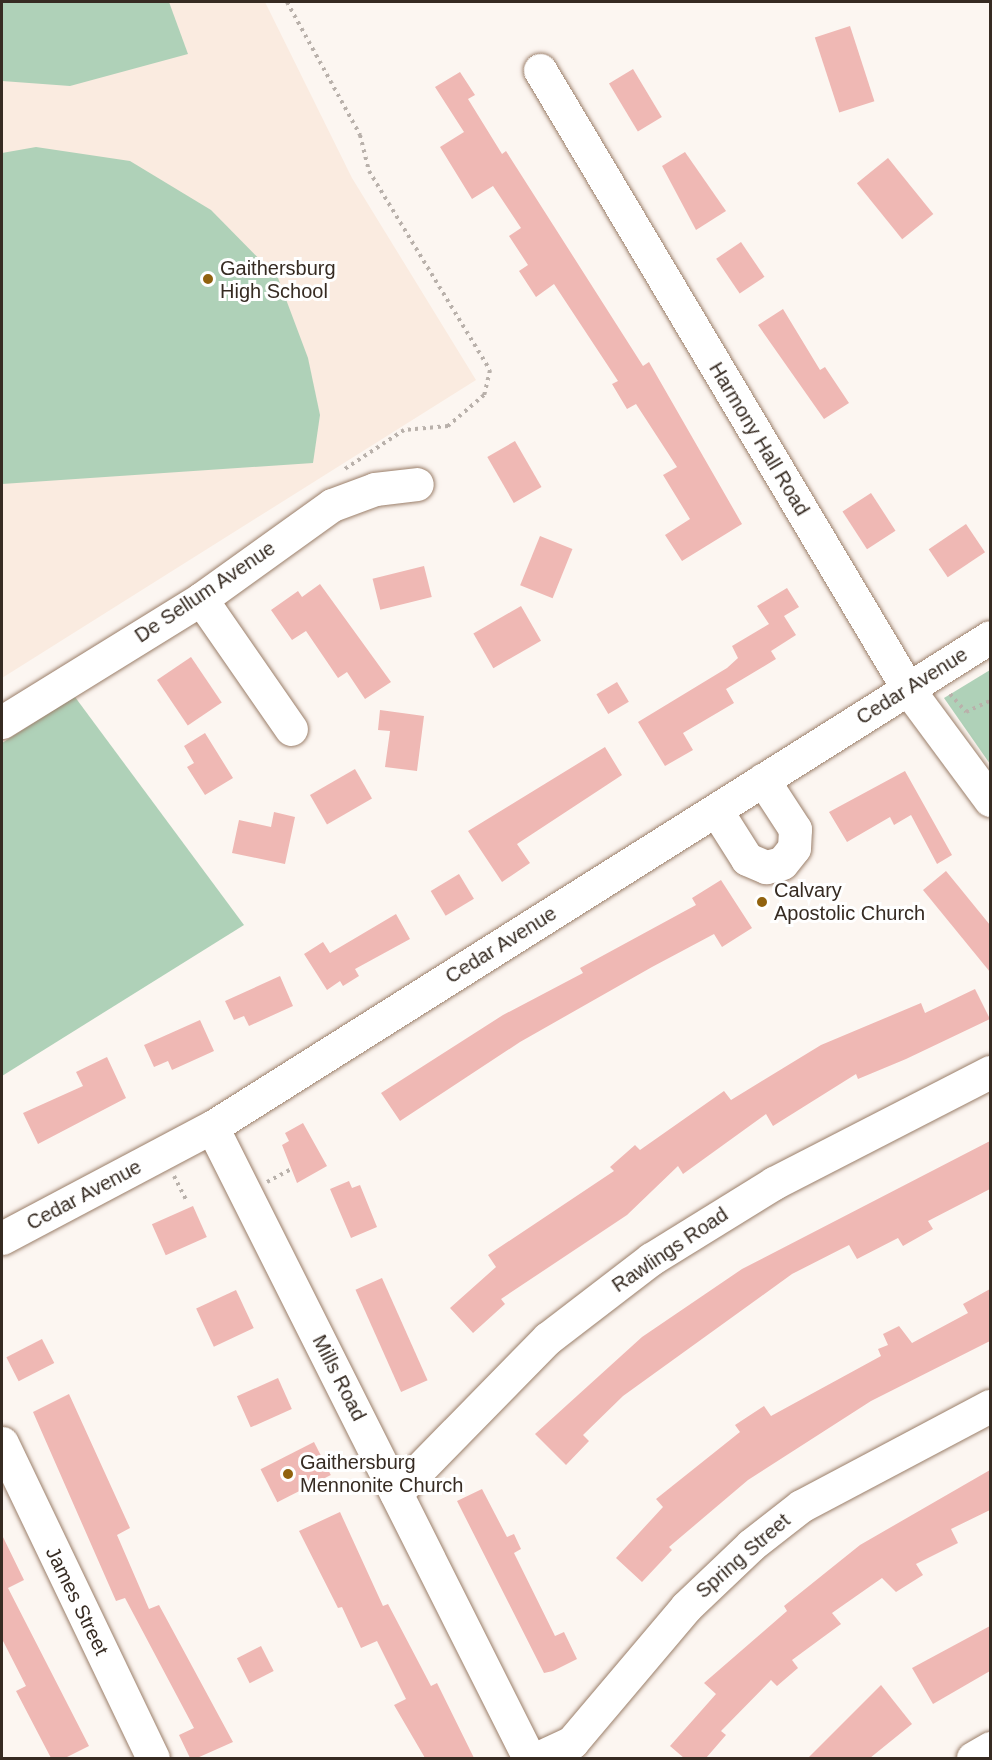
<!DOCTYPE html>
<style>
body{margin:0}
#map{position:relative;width:992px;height:1760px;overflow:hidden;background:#fcf6f1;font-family:Arial,sans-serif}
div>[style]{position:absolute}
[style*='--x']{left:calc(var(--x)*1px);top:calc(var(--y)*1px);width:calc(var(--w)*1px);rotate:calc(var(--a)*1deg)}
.built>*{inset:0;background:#faebe0}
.green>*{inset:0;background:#afd1b8}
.building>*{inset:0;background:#efb8b4;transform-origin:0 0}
.path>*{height:4px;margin-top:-2px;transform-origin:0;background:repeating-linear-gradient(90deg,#b9b1ab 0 3px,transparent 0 7.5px)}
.roads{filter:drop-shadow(0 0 2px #9b7f6a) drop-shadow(0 0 2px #9b7f6a)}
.minor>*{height:33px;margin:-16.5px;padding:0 16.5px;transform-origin:16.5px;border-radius:16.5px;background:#fff}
.dots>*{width:16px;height:16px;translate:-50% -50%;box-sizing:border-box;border:3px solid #fff;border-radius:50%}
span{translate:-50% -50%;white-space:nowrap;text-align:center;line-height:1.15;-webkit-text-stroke:6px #fff;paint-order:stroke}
.poi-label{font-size:20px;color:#362b22}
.left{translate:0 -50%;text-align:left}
.street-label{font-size:20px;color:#362b22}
.frame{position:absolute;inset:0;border:3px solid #362b22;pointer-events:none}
</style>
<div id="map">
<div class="built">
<i style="clip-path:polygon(2px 2px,265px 2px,352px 178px,476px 380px,2px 678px)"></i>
</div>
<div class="green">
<i style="clip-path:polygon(2px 2px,169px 2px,188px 54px,70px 86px,2px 81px)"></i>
<i style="clip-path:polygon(36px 147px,130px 161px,211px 210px,278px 278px,308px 358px,320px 415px,313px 463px,2px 484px,2px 153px)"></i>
<i style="clip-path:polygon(990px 670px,990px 764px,944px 698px)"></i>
<i style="clip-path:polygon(75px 697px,244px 925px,2px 1076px,2px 743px)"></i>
</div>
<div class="building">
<i style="left:850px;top:26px;width:79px;height:37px;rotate:72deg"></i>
<i style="left:633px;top:69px;width:56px;height:28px;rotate:59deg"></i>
<i style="clip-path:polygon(460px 72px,475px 95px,468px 99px,502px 154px,506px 151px,643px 366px,649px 362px,742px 524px,682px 561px,665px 535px,690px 519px,663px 475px,677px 467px,636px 404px,627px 409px,612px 384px,618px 381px,554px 284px,536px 297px,519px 271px,528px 265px,509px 236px,521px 228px,493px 186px,472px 199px,440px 147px,464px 132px,435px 87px)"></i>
<i style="clip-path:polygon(685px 152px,726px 211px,696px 230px,662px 166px)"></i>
<i style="left:888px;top:158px;width:72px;height:40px;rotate:51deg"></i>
<i style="left:741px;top:242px;width:42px;height:30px;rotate:56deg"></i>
<i style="clip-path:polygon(783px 309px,820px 370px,825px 367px,849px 403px,824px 419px,758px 325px)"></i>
<i style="left:515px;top:441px;width:53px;height:32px;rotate:60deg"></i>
<i style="left:871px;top:493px;width:45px;height:34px;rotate:57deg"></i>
<i style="left:966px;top:524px;width:34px;height:45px;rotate:56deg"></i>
<i style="left:540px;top:536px;width:35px;height:53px;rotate:22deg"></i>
<i style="left:424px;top:566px;width:32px;height:53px;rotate:76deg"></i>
<i style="clip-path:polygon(320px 584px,391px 682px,365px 699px,347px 672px,338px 678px,306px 631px,292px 640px,271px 610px,298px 591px,302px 597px)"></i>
<i style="clip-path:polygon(787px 588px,799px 607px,784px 616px,796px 635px,771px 651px,776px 659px,726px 689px,734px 703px,683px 733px,693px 750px,665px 766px,638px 722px,727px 668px,738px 658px,732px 646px,769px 624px,757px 606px)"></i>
<i style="left:521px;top:606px;width:40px;height:55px;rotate:60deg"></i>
<i style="left:191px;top:657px;width:55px;height:41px;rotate:56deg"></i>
<i style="left:617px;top:682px;width:23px;height:24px;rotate:59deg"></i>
<i style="clip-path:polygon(380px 710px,424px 716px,417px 771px,385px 767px,390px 731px,378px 730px)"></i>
<i style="clip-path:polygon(205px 733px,233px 778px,205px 795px,187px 767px,194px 763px,184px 746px)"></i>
<i style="clip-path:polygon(605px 747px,622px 775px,517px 844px,530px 863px,502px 882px,468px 831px)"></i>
<i style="left:355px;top:769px;width:34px;height:52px;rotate:60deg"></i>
<i style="clip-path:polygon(905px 771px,952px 855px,937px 864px,911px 815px,894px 825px,890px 817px,847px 842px,829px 812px)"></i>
<i style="clip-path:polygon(274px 812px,295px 817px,285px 864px,232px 853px,239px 820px,271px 827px)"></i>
<i style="clip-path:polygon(946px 871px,990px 925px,990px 972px,923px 890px)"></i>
<i style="left:459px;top:874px;width:29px;height:33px;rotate:59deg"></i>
<i style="clip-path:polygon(721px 880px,752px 928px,722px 947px,714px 934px,652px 967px,520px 1042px,400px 1121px,381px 1093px,503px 1015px,583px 973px,580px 968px,696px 905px,692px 898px)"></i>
<i style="clip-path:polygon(396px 914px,410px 939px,355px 969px,359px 976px,343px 986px,340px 981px,327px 990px,304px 954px,323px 942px,330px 953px)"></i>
<i style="clip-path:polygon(280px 976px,293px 1006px,249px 1026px,244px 1016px,234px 1020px,225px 1001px)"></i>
<i style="clip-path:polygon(975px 989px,990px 1019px,906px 1059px,858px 1079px,856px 1074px,773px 1126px,766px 1114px,683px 1174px,678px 1166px,627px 1215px,501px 1299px,505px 1304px,473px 1333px,450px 1308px,496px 1267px,488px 1255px,614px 1171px,610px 1167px,635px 1145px,640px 1150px,724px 1091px,731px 1100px,821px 1045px,921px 1003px,925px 1013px)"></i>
<i style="clip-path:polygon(200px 1020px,214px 1051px,172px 1070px,168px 1061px,154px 1067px,144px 1045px)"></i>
<i style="clip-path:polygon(107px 1057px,126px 1098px,38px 1144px,23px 1113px,83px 1086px,76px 1072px)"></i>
<i style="clip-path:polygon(303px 1123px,327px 1166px,297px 1183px,282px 1145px,289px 1141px,285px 1133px)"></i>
<i style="clip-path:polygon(990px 1141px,990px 1189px,928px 1221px,933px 1229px,903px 1246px,898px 1238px,857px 1259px,849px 1245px,792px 1274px,623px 1396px,583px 1435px,589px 1441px,566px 1465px,535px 1434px,642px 1337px,742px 1269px)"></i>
<i style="clip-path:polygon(349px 1181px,352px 1188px,360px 1185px,377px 1227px,351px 1238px,330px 1189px)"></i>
<i style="left:193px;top:1206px;width:34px;height:45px;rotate:66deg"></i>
<i style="left:382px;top:1278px;width:112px;height:29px;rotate:66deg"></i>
<i style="clip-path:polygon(990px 1289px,990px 1341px,871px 1401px,748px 1480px,669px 1547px,672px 1550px,642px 1582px,616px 1558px,663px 1507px,656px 1499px,740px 1432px,735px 1425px,764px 1406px,771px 1416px,881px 1356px,878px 1349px,888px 1345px,883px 1334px,899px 1326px,912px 1343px,968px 1313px,963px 1304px)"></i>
<i style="left:236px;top:1290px;width:42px;height:44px;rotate:65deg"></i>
<i style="left:42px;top:1339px;width:27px;height:40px;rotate:63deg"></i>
<i style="left:278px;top:1378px;width:34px;height:45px;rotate:66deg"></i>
<i style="clip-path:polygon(69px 1394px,130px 1528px,117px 1535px,149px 1609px,159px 1605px,233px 1742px,197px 1758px,190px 1758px,179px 1735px,194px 1728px,125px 1598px,116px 1601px,33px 1412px)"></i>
<i style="left:314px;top:1442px;width:37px;height:60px;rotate:63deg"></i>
<i style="clip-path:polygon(990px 1470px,990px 1510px,951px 1529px,958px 1543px,916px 1564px,923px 1575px,896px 1592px,882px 1578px,832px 1613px,841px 1624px,792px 1660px,798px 1668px,777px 1686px,771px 1680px,721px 1731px,726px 1735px,706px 1758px,684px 1758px,670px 1746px,716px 1694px,704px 1683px,787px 1611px,784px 1606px,860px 1545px)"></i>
<i style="clip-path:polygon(482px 1489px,507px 1537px,514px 1534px,521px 1549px,514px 1553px,555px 1636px,564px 1632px,577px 1659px,553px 1671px,544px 1673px,457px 1501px)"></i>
<i style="clip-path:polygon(340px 1512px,383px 1606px,388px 1604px,431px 1686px,437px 1683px,474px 1758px,425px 1758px,394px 1705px,406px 1699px,377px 1641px,361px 1648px,342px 1607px,338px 1608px,299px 1531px)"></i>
<i style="clip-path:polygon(2px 1535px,24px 1580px,8px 1588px,89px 1746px,65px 1758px,51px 1758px,16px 1691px,26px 1686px,2px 1639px)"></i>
<i style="clip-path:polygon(990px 1626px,990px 1671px,933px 1704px,912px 1668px)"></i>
<i style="left:261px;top:1646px;width:28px;height:27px;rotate:63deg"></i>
<i style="clip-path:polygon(881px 1685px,912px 1724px,870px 1758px,808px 1758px)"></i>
</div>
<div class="path">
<i style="--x:287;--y:2;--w:152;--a:61.2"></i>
<i style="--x:360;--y:135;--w:37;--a:76"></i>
<i style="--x:369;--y:171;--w:233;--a:58.7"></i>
<i style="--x:490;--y:370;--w:26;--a:103"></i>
<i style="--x:484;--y:395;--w:48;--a:139.3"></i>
<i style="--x:448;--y:426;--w:44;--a:174.8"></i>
<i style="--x:404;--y:430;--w:73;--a:146.7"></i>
<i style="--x:950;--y:694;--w:24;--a:48"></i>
<i style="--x:966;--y:712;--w:26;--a:-25"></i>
<i style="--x:174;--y:1176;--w:29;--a:63"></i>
<i style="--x:267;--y:1182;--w:26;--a:-28"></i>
</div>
<div class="roads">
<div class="minor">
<i style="--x:540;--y:70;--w:720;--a:59.27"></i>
<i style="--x:908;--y:689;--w:138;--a:53.5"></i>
<i style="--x:201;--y:599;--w:158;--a:55.3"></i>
<i style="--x:2;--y:722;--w:234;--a:-31.7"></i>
<i style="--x:201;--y:599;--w:161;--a:-35.7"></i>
<i style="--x:332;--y:505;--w:46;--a:-20.4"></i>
<i style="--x:375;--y:489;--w:42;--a:-6.8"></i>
<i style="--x:716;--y:810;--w:58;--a:57.7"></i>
<i style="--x:747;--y:859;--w:21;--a:23"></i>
<i style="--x:766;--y:867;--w:16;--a:-14"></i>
<i style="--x:782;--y:863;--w:19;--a:-51"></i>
<i style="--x:794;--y:848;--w:19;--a:-87"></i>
<i style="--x:795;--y:829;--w:59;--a:-123.1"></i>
<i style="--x:212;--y:1127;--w:706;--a:63.33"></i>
<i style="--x:2;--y:1238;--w:238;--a:-27.9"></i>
<i style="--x:212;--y:1127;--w:919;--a:-32.2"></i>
<i style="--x:2;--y:1443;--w:349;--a:64.4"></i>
<i style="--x:396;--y:1493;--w:217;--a:-45.6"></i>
<i style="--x:548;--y:1338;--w:130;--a:-37.5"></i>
<i style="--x:651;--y:1259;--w:145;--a:-31.7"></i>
<i style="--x:774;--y:1183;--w:243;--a:-27.2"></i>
<i style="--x:538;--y:1758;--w:38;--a:-25"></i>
<i style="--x:572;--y:1742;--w:177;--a:-49.8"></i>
<i style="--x:686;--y:1607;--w:90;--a:-43.6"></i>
<i style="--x:751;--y:1545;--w:63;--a:-38"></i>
<i style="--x:801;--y:1506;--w:214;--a:-27.9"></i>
<i style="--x:973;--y:1758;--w:20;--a:-30"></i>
</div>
</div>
<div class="dots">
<i style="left:208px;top:279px;background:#91620e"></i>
<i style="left:762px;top:902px;background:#91620e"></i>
<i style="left:288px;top:1474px;background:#91620e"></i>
</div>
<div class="poi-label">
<span class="left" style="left:220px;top:280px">Gaithersburg<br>High School</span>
<span class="left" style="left:774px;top:902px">Calvary<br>Apostolic Church</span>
<span class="left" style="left:300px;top:1474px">Gaithersburg<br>Mennonite Church</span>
</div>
<div class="street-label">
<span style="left:759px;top:439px;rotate:59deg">Harmony Hall Road</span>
<span style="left:205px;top:592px;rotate:-34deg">De Sellum Avenue</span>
<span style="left:912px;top:686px;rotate:-32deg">Cedar Avenue</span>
<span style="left:501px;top:945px;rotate:-32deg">Cedar Avenue</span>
<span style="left:84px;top:1195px;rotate:-28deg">Cedar Avenue</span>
<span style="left:670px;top:1250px;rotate:-34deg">Rawlings Road</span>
<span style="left:339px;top:1378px;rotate:63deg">Mills Road</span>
<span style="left:743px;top:1556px;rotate:-41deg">Spring Street</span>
<span style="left:77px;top:1601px;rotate:64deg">James Street</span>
</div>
<div class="frame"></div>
</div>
